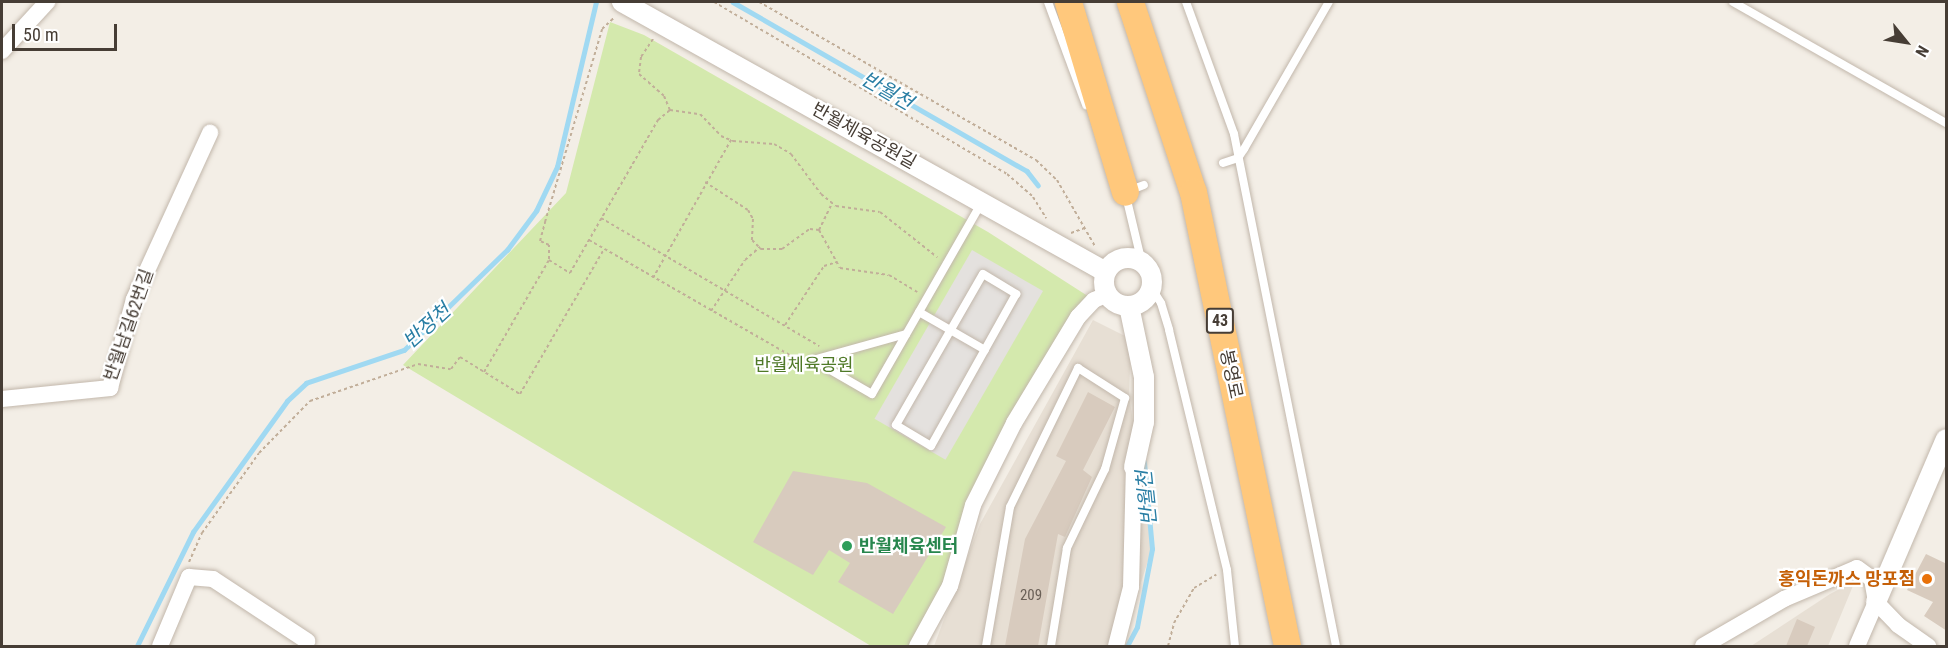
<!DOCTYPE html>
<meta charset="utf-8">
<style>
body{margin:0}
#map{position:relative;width:1948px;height:648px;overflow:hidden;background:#f3eee6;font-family:"Roboto Condensed","Noto Sans KR",sans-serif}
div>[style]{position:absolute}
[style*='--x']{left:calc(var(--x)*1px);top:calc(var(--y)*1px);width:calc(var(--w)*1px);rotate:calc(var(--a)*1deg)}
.residential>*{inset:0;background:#e7dfd4}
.green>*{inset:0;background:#d4e9ad}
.parking>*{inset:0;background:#e4e1de;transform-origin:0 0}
.stream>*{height:4.5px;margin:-2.25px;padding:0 2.25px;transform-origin:2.25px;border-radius:2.25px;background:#a0d9f2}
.building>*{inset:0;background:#d8cbbe}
.path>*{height:2px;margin-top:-1px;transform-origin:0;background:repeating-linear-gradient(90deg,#c1ae99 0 3px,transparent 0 6px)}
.roads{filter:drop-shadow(0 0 2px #c2b7ab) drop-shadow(0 0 2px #c2b7ab)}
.service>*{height:8px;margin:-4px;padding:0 4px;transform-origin:4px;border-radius:4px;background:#fff}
.minor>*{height:16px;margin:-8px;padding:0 8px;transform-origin:8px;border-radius:8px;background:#fff}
.tertiary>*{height:20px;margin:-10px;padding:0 10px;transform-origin:10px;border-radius:10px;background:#fff}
.tertiary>.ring{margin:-10px;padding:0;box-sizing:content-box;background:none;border:20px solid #fff;border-radius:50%}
.trunk>*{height:27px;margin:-13.5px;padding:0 13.5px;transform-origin:13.5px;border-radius:13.5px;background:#ffc87c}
.dots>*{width:16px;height:16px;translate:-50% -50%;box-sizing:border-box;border:3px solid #fff;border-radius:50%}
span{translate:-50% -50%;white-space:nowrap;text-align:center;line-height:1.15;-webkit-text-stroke:4.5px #fff;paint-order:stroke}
.number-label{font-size:15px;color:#6a6057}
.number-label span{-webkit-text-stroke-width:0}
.shield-label span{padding:2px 4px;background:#fff;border:2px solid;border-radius:4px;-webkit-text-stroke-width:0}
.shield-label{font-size:16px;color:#463d35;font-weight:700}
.street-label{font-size:18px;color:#463d35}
.park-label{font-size:18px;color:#4f7927}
.leisure-label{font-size:18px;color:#27864d;font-weight:700}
.left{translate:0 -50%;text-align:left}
.food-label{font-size:18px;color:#c56008;font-weight:700}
.right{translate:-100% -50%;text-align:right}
.water-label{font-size:20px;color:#297ea4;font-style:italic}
.frame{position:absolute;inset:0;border:3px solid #463d35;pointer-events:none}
.north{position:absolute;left:1876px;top:12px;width:60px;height:60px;-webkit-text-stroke:4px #fff;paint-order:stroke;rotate:120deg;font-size:16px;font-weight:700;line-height:24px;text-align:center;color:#463d35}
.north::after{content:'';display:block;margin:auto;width:21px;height:27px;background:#463d35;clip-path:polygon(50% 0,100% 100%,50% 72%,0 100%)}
.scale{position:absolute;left:12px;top:24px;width:105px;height:27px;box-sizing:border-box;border:3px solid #463d35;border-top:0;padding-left:8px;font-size:18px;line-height:21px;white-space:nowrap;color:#463d35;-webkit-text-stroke:4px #fff;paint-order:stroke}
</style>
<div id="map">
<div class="residential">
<i style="clip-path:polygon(1093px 320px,1131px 339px,1129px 395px,1152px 549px,1120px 646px,934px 646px,980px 524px)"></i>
<i style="clip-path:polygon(1855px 581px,1828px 646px,1751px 646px,1830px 594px)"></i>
</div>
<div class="green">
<i style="clip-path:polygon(610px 22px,644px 35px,988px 232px,1094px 300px,1014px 423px,917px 646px,871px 646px,403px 365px,566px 193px)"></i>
</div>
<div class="parking">
<i style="left:972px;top:250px;width:82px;height:195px;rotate:30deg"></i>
</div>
<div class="stream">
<i style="--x:733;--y:2;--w:339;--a:29.9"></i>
<i style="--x:1027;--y:171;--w:18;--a:52"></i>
<i style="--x:137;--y:646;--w:127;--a:-63.8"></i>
<i style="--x:193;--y:532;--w:161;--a:-54.3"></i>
<i style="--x:287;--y:401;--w:26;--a:-43"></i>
<i style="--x:306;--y:383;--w:103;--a:-18.6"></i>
<i style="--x:404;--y:350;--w:144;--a:-44.2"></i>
<i style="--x:507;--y:250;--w:49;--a:-53.4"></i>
<i style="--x:536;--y:211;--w:49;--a:-64.5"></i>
<i style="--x:557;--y:167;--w:170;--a:-76.7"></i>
<i style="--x:1127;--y:646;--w:21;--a:-62"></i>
<i style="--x:1137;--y:627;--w:79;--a:-79.1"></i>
<i style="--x:1152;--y:549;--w:87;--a:-95.3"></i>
</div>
<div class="building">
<i style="clip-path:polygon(1088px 392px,1115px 407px,1083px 470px,1092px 477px,1065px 537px,1058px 534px,1038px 646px,1005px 646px,1025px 539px,1066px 461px,1056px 456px)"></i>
<i style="clip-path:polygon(793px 471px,867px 483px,946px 527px,893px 614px,838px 582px,850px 563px,829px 550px,813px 575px,753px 542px)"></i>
<i style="clip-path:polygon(1926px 554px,1947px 564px,1947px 631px,1924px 616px,1933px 602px,1907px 590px)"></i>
<i style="clip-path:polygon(1797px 619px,1815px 627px,1807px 646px,1786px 646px)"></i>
</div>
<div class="path">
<i style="--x:714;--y:2;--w:340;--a:30.4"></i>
<i style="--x:1007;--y:174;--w:35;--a:41"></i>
<i style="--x:1033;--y:197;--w:25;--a:58"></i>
<i style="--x:759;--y:2;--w:319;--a:29.7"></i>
<i style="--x:1036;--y:160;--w:29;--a:44"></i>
<i style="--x:1057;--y:180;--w:76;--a:60.1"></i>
<i style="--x:653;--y:39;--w:22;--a:124"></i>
<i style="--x:641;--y:57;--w:17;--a:97"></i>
<i style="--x:639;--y:74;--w:33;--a:41"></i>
<i style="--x:664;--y:96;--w:15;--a:67"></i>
<i style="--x:705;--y:182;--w:51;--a:33.1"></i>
<i style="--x:748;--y:210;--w:10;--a:61"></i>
<i style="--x:753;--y:219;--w:21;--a:93"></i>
<i style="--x:752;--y:240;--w:13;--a:45"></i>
<i style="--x:761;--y:249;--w:21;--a:0"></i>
<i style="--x:782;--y:249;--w:34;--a:-36"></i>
<i style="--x:810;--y:229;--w:9;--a:6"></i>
<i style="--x:819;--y:230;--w:43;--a:61.1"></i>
<i style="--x:840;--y:268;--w:49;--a:8.1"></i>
<i style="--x:889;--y:275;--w:33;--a:31"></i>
<i style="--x:601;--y:218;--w:253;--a:30.4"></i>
<i style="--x:819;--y:230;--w:30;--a:-64"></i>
<i style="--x:1071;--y:233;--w:15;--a:-20"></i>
<i style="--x:589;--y:240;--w:245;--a:29.8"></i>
<i style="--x:549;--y:259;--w:14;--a:-90"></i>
<i style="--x:549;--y:245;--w:10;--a:-156"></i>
<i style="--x:540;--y:241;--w:20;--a:-75"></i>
<i style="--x:545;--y:222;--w:201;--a:-73.5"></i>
<i style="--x:602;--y:29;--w:16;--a:-43"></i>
<i style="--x:653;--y:278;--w:159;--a:-60.5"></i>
<i style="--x:711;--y:311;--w:61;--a:-56.3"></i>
<i style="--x:745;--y:260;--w:20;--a:-41"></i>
<i style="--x:785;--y:325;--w:71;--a:-56.5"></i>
<i style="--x:824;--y:266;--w:14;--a:-17"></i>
<i style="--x:484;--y:372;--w:129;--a:-59.9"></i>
<i style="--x:549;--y:260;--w:25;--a:32"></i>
<i style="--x:570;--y:273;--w:177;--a:-60.1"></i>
<i style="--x:658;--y:120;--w:16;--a:-40"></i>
<i style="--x:670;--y:110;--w:30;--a:8"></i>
<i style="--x:700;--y:114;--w:30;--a:46"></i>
<i style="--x:721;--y:136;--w:13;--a:23"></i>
<i style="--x:733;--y:141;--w:41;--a:4.2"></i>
<i style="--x:774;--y:144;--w:20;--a:30"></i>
<i style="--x:791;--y:154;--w:50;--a:53.1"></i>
<i style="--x:821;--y:194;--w:19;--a:39"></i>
<i style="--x:836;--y:206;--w:44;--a:7.8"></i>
<i style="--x:880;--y:212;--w:73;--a:38.3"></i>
<i style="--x:189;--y:562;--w:32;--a:-66"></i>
<i style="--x:202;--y:533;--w:98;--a:-54.5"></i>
<i style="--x:259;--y:453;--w:73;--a:-45.6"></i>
<i style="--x:310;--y:401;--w:114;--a:-18.9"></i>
<i style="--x:418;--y:364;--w:33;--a:9"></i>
<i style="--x:451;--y:369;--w:15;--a:-53"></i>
<i style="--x:460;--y:357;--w:70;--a:31.7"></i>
<i style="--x:520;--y:394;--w:168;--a:-59.9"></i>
<i style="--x:1168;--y:646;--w:24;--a:-75"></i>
<i style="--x:1174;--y:623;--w:40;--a:-60.3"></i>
<i style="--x:1194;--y:588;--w:26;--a:-31"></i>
</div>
<div class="roads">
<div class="service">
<i style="--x:1048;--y:2;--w:110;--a:69.7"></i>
<i style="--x:1186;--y:2;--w:140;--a:70"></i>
<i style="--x:1234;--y:134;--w:522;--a:78.73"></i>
<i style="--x:1733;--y:2;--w:245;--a:29.6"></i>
<i style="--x:1223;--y:163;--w:16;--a:-18"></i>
<i style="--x:1238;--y:158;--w:11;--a:-56"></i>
<i style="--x:1244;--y:149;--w:170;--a:-60"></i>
<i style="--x:1128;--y:191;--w:17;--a:-21"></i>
<i style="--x:1126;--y:196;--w:69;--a:76.6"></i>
<i style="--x:983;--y:274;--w:39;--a:31"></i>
<i style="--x:1016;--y:294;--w:174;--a:119.2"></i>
<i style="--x:931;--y:446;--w:41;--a:-149"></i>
<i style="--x:896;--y:425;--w:174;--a:-60.1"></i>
<i style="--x:1151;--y:287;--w:19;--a:58"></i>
<i style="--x:1161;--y:303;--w:28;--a:73"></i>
<i style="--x:1169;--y:330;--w:247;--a:76.4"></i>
<i style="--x:1227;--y:570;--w:76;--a:84"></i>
<i style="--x:919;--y:312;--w:76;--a:29.9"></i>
<i style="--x:906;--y:334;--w:97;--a:164.4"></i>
<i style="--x:813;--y:360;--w:68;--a:30"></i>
<i style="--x:872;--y:394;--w:221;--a:-60.2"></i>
<i style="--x:986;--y:646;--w:141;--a:-80.2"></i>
<i style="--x:1010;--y:507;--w:155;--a:-63.9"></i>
<i style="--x:1078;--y:368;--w:56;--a:32.6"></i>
<i style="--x:1125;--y:398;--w:74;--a:105.7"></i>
<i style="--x:1105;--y:469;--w:88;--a:115.7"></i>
<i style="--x:1067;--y:548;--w:99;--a:99.3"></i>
</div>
<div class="minor">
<i style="--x:2;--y:51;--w:67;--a:-47.4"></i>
<i style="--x:2;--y:399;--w:109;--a:-5.8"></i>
<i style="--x:110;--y:388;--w:92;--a:-74.9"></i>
<i style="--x:134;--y:299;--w:183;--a:-65.4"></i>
<i style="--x:1876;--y:602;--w:32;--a:46"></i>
<i style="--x:1898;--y:625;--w:37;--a:35"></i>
<i style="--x:160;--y:646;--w:75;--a:-67.2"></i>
<i style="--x:189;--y:577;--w:24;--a:5"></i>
<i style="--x:213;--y:579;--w:113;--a:33.4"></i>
<i style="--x:917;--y:646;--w:68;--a:-61.2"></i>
<i style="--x:950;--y:586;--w:84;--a:-74.1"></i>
<i style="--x:973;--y:505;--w:92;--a:-63.4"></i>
<i style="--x:1014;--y:423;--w:124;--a:-58.9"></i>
<i style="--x:1078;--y:317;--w:23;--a:-47"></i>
<i style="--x:1094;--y:300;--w:15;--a:-23"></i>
<i style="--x:1116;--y:646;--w:61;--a:-75.7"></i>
<i style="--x:1131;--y:587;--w:120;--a:-88.6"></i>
<i style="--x:1703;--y:646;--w:94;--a:-30.1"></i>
<i style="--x:1784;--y:599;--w:79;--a:-23"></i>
<i style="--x:1857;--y:568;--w:19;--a:36"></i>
<i style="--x:1872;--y:579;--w:23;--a:80"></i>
<i style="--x:1857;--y:646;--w:48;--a:-66.6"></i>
</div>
<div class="tertiary">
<i style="--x:622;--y:2;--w:554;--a:29.16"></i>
<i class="ring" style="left:1104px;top:258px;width:28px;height:28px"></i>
<i style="--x:1129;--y:306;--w:73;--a:78.1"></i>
<i style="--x:1144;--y:377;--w:45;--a:90"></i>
<i style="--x:1144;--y:422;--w:46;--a:102.5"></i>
<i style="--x:1876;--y:602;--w:177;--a:-66.8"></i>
</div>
<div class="trunk">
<i style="--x:1068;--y:2;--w:198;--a:73.3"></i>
<i style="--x:1130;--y:2;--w:200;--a:71.7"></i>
<i style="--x:1193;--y:192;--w:464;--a:78.3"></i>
</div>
</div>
<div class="dots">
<i style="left:847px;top:546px;background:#2e9e5b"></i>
<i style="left:1927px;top:579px;background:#e8710a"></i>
</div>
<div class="number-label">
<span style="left:1031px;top:596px">209</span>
</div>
<div class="shield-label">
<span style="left:1220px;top:321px">43</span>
</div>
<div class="street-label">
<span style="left:864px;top:136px;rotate:29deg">반월체육공원길</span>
<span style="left:129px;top:325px;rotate:-71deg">반월남길62번길</span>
<span style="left:1231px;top:374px;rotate:78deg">봉영로</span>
</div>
<div class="park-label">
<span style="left:804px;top:365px">반월체육공원</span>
</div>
<div class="leisure-label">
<span class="left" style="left:859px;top:546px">반월체육센터</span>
</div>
<div class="food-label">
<span class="right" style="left:1915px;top:579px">홍익돈까스 망포점</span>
</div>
<div class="water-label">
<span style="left:887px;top:91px;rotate:30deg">반월천</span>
<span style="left:427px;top:326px;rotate:-42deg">반정천</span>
<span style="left:1147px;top:498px;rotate:-96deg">반월천</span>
</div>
<div class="frame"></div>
<div class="north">N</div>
<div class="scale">50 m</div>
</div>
